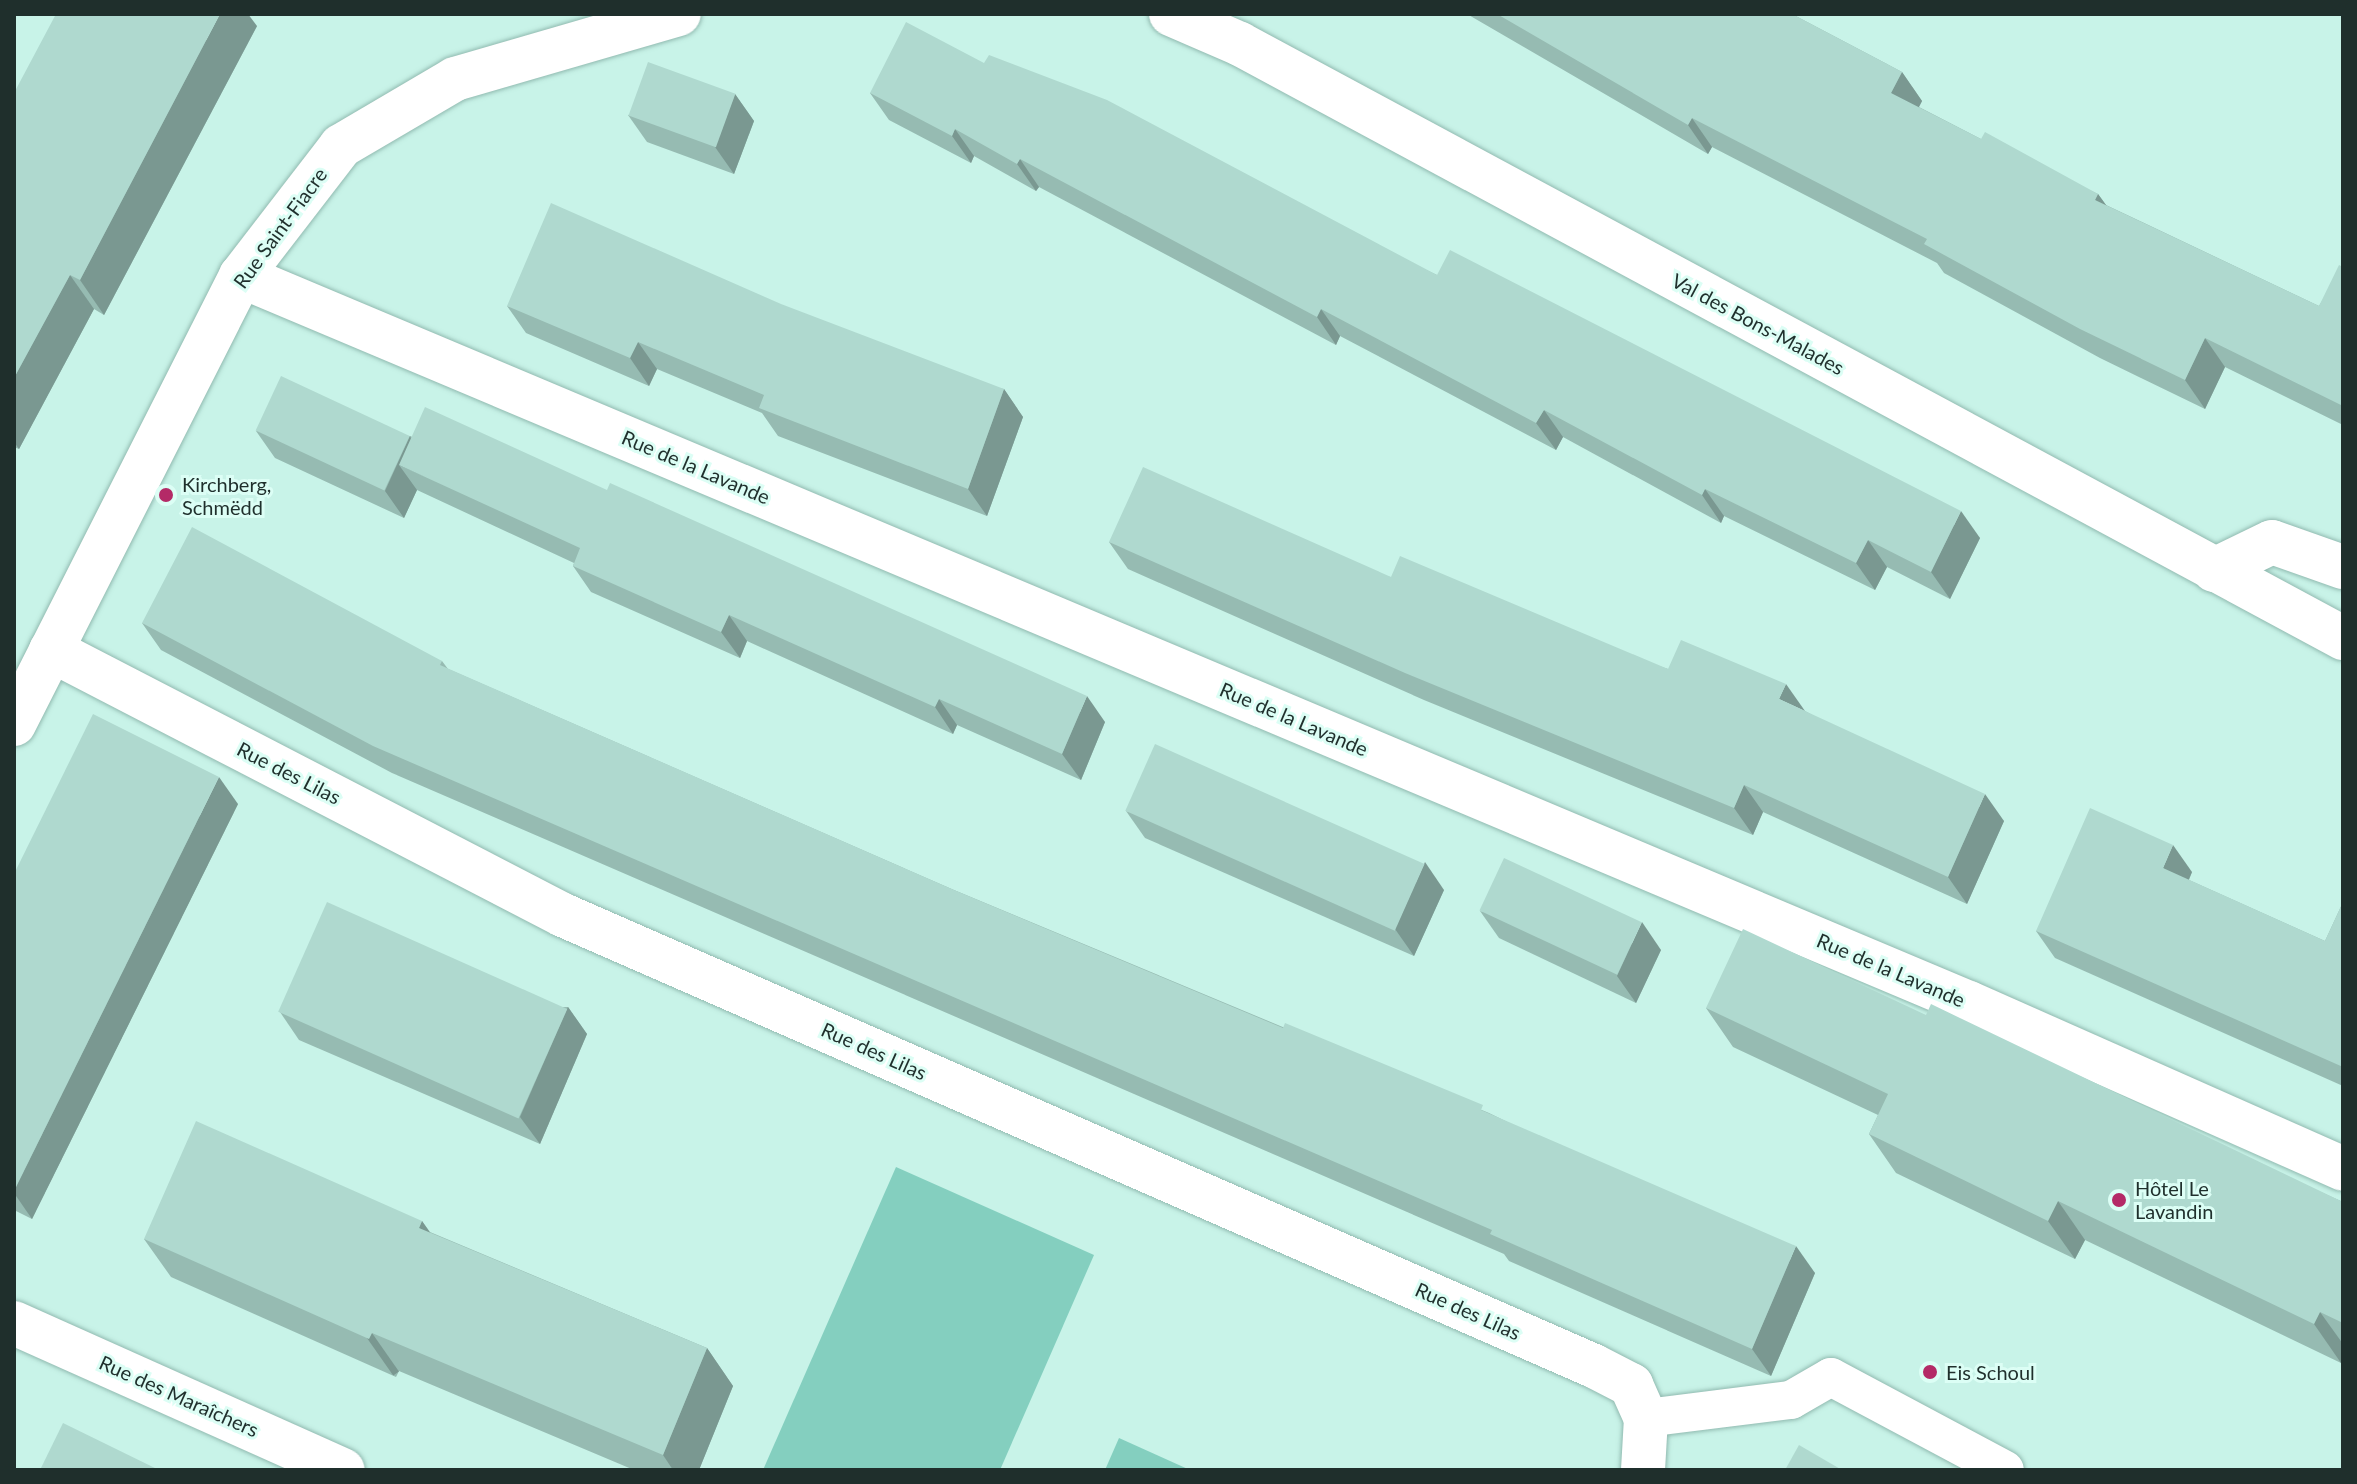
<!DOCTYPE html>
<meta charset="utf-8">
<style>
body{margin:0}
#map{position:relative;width:2357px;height:1484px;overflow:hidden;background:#c8f3e8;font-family:Lato,sans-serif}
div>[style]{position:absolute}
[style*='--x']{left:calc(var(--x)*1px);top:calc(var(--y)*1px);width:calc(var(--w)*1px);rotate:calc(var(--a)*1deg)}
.green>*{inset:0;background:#84cfbf}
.roads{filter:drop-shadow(0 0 2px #91bab0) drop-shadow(0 0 2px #91bab0)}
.lane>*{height:38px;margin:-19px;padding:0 19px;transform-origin:19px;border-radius:19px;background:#fff}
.street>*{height:44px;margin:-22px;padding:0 22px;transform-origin:22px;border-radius:22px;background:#fff}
.wall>*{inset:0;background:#96bbb2}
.shaded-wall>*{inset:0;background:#7a9891;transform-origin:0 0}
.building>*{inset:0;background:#afd9cf;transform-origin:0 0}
.dots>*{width:22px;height:22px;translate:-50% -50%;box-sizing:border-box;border:4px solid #dcfef5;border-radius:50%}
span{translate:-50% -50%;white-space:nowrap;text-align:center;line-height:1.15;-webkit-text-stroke:6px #dcfef5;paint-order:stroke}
.street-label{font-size:20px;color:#1f2f2c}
.poi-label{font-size:20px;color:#1f2f2c}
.left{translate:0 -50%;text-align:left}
.frame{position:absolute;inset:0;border:16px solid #1f2f2c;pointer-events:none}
</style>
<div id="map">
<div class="green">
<i style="clip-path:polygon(896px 1167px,1094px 1255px,1000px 1470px,763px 1470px)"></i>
<i style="clip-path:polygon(1119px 1438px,1190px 1470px,1105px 1470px)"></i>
</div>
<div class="roads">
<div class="lane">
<i style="--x:1646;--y:1418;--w:146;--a:-7.1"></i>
<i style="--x:1791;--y:1400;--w:46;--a:-29.9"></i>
<i style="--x:1831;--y:1377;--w:197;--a:28.1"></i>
</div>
<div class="street">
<i style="--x:1171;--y:14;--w:75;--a:23.5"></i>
<i style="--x:1240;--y:44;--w:1253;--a:28.3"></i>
<i style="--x:241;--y:276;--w:1875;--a:22.82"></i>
<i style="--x:1969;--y:1003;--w:409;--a:23.9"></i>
<i style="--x:2214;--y:570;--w:64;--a:-25.8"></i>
<i style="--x:2272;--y:542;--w:75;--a:19.4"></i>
<i style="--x:51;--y:650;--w:577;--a:27.37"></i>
<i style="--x:563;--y:915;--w:1125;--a:23.63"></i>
<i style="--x:1594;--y:1366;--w:42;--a:27.2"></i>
<i style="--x:1631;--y:1385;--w:36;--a:66"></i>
<i style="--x:1646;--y:1418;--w:52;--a:93.3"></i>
<i style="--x:14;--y:724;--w:502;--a:-63.13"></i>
<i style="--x:241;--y:276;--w:164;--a:-52.4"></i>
<i style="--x:341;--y:146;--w:132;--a:-30.4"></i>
<i style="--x:455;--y:79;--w:233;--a:-16.2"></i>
<i style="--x:14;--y:1323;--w:360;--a:24.1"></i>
</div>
</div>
<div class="wall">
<i style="clip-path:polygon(1467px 14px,1792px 14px,1902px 72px,1922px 101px,1919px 107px,1981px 139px,2098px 194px,2106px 205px,2319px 306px,2343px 267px,2343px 425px,2225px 367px,2205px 409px,2100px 358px,1944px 273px,1937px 263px,1712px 147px,1708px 154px)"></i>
<i style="clip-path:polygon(257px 26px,104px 315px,94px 309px,19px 449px,14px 447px,14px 93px)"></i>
<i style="clip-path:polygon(984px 63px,1437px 275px,1980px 538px,1950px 599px,1887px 567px,1875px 590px,1724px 516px,1721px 523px,1563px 437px,1556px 450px,1340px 336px,1336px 345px,1039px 187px,1036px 191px,974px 156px,971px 163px,889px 120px,870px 93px)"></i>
<i style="clip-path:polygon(735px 94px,754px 121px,734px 174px,647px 142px,628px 115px)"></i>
<i style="clip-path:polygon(507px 306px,1004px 389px,1023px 417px,987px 516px,778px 436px,762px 413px,657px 369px,649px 386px,526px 333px)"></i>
<i style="clip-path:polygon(256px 431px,410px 436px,1105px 722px,1081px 780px,957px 725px,953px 734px,747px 641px,740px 658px,591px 592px,573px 566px,574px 563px,417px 490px,404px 518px,275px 458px)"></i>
<i style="clip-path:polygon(1109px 542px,1391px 577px,1668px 669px,1805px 711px,2004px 821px,1967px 904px,1763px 812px,1753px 835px,1424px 700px,1128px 569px)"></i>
<i style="clip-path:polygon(142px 623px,442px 661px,448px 669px,954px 890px,1489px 1113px,1815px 1273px,1771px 1376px,1509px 1261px,1504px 1254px,392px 773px,161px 650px)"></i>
<i style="clip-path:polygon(238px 804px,32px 1219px,14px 1210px,14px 874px)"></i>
<i style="clip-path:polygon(1126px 811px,1444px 890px,1414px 956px,1145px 838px)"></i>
<i style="clip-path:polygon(2192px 872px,2189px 880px,2325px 941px,2343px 902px,2343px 1086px,2055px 958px,2036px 931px)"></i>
<i style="clip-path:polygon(1480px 911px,1661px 950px,1636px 1003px,1499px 938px)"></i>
<i style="clip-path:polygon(568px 1007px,587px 1034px,540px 1144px,299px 1040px,280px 1012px)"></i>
<i style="clip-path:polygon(1706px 1008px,1926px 1015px,2343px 1202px,2343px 1358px,2341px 1363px,2085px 1240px,2075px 1259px,1896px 1173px,1869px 1134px,1878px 1115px,1733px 1047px)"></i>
<i style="clip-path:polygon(422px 1221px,430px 1232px,707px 1348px,733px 1386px,699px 1470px,634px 1470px,399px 1371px,396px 1377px,171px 1277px,144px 1239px)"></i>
</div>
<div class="shaded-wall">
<i style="clip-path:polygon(220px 14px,248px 14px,257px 26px,104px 315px,80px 280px)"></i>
<i style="clip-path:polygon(1902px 72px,1922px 101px,1911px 122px,1891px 93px)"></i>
<i style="clip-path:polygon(735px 94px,754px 121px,734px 174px,715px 147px)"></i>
<i style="clip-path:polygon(1692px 118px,1712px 147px,1708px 154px,1688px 125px)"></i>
<i style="clip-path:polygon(955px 129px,974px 156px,971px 163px,952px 136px)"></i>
<i style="clip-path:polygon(1020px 159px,1039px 187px,1036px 191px,1017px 164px)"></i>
<i style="clip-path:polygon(2098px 194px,2119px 223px,2095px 200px)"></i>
<i style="clip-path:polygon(70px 275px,94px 309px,19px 449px,14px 442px,14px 378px)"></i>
<i style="clip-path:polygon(1321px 309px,1340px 336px,1336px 345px,1317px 317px)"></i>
<i style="clip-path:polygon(2205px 338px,2225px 367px,2205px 409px,2185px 380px)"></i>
<i style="clip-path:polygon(638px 342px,657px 369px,649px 386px,630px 358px)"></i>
<i style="clip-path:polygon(1004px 389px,1023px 417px,987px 516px,968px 489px)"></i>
<i style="clip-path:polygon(1544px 410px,1563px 437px,1556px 450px,1536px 423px)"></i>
<i style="clip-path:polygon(410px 436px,424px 476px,399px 465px,417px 490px,404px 518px,385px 491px)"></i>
<i style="clip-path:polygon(1705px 489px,1724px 516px,1721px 523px,1702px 495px)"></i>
<i style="clip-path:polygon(1961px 511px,1980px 538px,1950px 599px,1931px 572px)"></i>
<i style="clip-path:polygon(1868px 540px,1887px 567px,1875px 590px,1856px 563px)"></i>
<i style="clip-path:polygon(729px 615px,747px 641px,740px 658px,721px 632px)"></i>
<i style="clip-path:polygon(1786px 684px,1805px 711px,1779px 699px)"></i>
<i style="clip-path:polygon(1087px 696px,1105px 722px,1081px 780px,1062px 754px)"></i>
<i style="clip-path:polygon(939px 699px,957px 725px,953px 734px,935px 707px)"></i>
<i style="clip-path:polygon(219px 777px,238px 804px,32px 1219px,14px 1193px,14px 1191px)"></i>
<i style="clip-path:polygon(1744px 785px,1763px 812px,1753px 835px,1734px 808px)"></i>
<i style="clip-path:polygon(1985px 794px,2004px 821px,1967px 904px,1948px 877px)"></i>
<i style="clip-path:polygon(2173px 845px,2192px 872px,2182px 895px,2163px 868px)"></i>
<i style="clip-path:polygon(1425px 862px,1444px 890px,1414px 956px,1395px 929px)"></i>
<i style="clip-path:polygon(1642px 922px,1661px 950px,1636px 1003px,1617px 976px)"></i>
<i style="clip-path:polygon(568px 1007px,587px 1034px,540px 1144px,520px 1117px)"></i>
<i style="clip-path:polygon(2058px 1201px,2085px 1240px,2075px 1259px,2048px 1221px)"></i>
<i style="clip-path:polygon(422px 1221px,448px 1259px,419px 1228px)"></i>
<i style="clip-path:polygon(1796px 1246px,1815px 1273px,1771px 1376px,1752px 1349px)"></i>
<i style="clip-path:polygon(2320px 1312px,2343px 1344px,2343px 1358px,2341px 1363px,2314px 1324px)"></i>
<i style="left:372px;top:1333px;width:47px;height:7px;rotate:55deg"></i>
<i style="clip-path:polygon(707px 1348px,733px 1386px,699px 1470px,673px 1470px,663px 1455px)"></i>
</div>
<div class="building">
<i style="clip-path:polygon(56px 14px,220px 14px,80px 280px,70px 275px,14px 378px,14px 93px)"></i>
<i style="clip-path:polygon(1497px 14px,1792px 14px,1902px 72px,1891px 93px,1981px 139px,1985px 132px,2098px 194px,2095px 200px,2319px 306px,2339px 265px,2343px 267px,2343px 406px,2205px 338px,2185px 380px,2080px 329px,1924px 244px,1927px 239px,1692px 118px,1688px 125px)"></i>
<i style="clip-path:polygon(906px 22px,984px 63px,989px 55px,1107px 100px,1437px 275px,1450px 250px,1961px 511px,1931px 572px,1868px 540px,1856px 563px,1705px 489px,1702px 495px,1544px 410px,1536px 423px,1321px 309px,1317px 317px,1020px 159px,1017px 164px,955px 129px,952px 136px,870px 93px)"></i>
<i style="left:648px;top:62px;width:93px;height:57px;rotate:20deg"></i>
<i style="clip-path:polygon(551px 203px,781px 304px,1004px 389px,968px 489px,759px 408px,764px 395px,638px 342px,630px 358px,507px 306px)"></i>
<i style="left:281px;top:376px;width:142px;height:60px;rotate:25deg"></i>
<i style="clip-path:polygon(425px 407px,607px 490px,610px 483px,1087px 696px,1062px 754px,939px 699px,935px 707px,729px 615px,721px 632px,573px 566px,580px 548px,399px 465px)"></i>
<i style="clip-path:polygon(1143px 467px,1391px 577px,1400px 556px,1668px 669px,1681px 640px,1786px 684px,1779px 699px,1985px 794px,1948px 877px,1744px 785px,1734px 808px,1405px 673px,1109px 542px)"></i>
<i style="clip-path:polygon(192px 527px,442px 661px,440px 665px,954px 890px,1283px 1028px,1285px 1023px,1483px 1105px,1481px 1110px,1796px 1246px,1752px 1349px,1490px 1234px,1492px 1230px,373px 746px,142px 623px)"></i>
<i style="clip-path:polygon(93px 714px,219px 777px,14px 1191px,14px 874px)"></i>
<i style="left:1155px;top:744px;width:295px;height:73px;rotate:24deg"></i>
<i style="clip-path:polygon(2090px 808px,2173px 845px,2163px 868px,2325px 941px,2343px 902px,2343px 1067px,2036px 931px)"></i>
<i style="left:1504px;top:858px;width:152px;height:58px;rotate:25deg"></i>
<i style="left:327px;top:902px;width:263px;height:120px;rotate:24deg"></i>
<i style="clip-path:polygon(1743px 929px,1926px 1015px,1931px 1004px,2343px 1202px,2343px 1323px,2320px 1312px,2314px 1324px,2058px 1201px,2048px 1221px,1869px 1134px,1888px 1094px,1706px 1008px)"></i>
<i style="clip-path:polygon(196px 1121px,422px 1221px,419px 1228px,707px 1348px,663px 1455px,372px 1333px,369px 1339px,144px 1239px)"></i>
<i style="clip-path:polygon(63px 1423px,159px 1470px,40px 1470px)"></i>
<i style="clip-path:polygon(1799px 1445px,1842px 1470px,1785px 1470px)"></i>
</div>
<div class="dots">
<i style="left:166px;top:495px;background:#b42a67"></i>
<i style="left:2119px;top:1200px;background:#b42a67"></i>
<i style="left:1930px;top:1372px;background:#b42a67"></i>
</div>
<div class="street-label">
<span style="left:280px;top:228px;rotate:-54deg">Rue Saint-Fiacre</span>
<span style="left:1758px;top:324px;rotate:28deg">Val des Bons-Malades</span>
<span style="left:696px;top:467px;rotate:23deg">Rue de la Lavande</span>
<span style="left:1294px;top:719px;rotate:23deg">Rue de la Lavande</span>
<span style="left:289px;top:773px;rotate:27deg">Rue des Lilas</span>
<span style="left:1891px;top:970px;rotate:23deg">Rue de la Lavande</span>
<span style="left:874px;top:1051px;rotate:24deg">Rue des Lilas</span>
<span style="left:1468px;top:1311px;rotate:24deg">Rue des Lilas</span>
<span style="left:179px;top:1396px;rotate:24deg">Rue des Maraîchers</span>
</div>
<div class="poi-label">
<span class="left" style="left:182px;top:496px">Kirchberg,<br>Schmëdd</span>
<span class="left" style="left:2135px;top:1200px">Hôtel Le<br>Lavandin</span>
<span class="left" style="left:1946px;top:1372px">Eis Schoul</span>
</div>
<div class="frame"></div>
</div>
